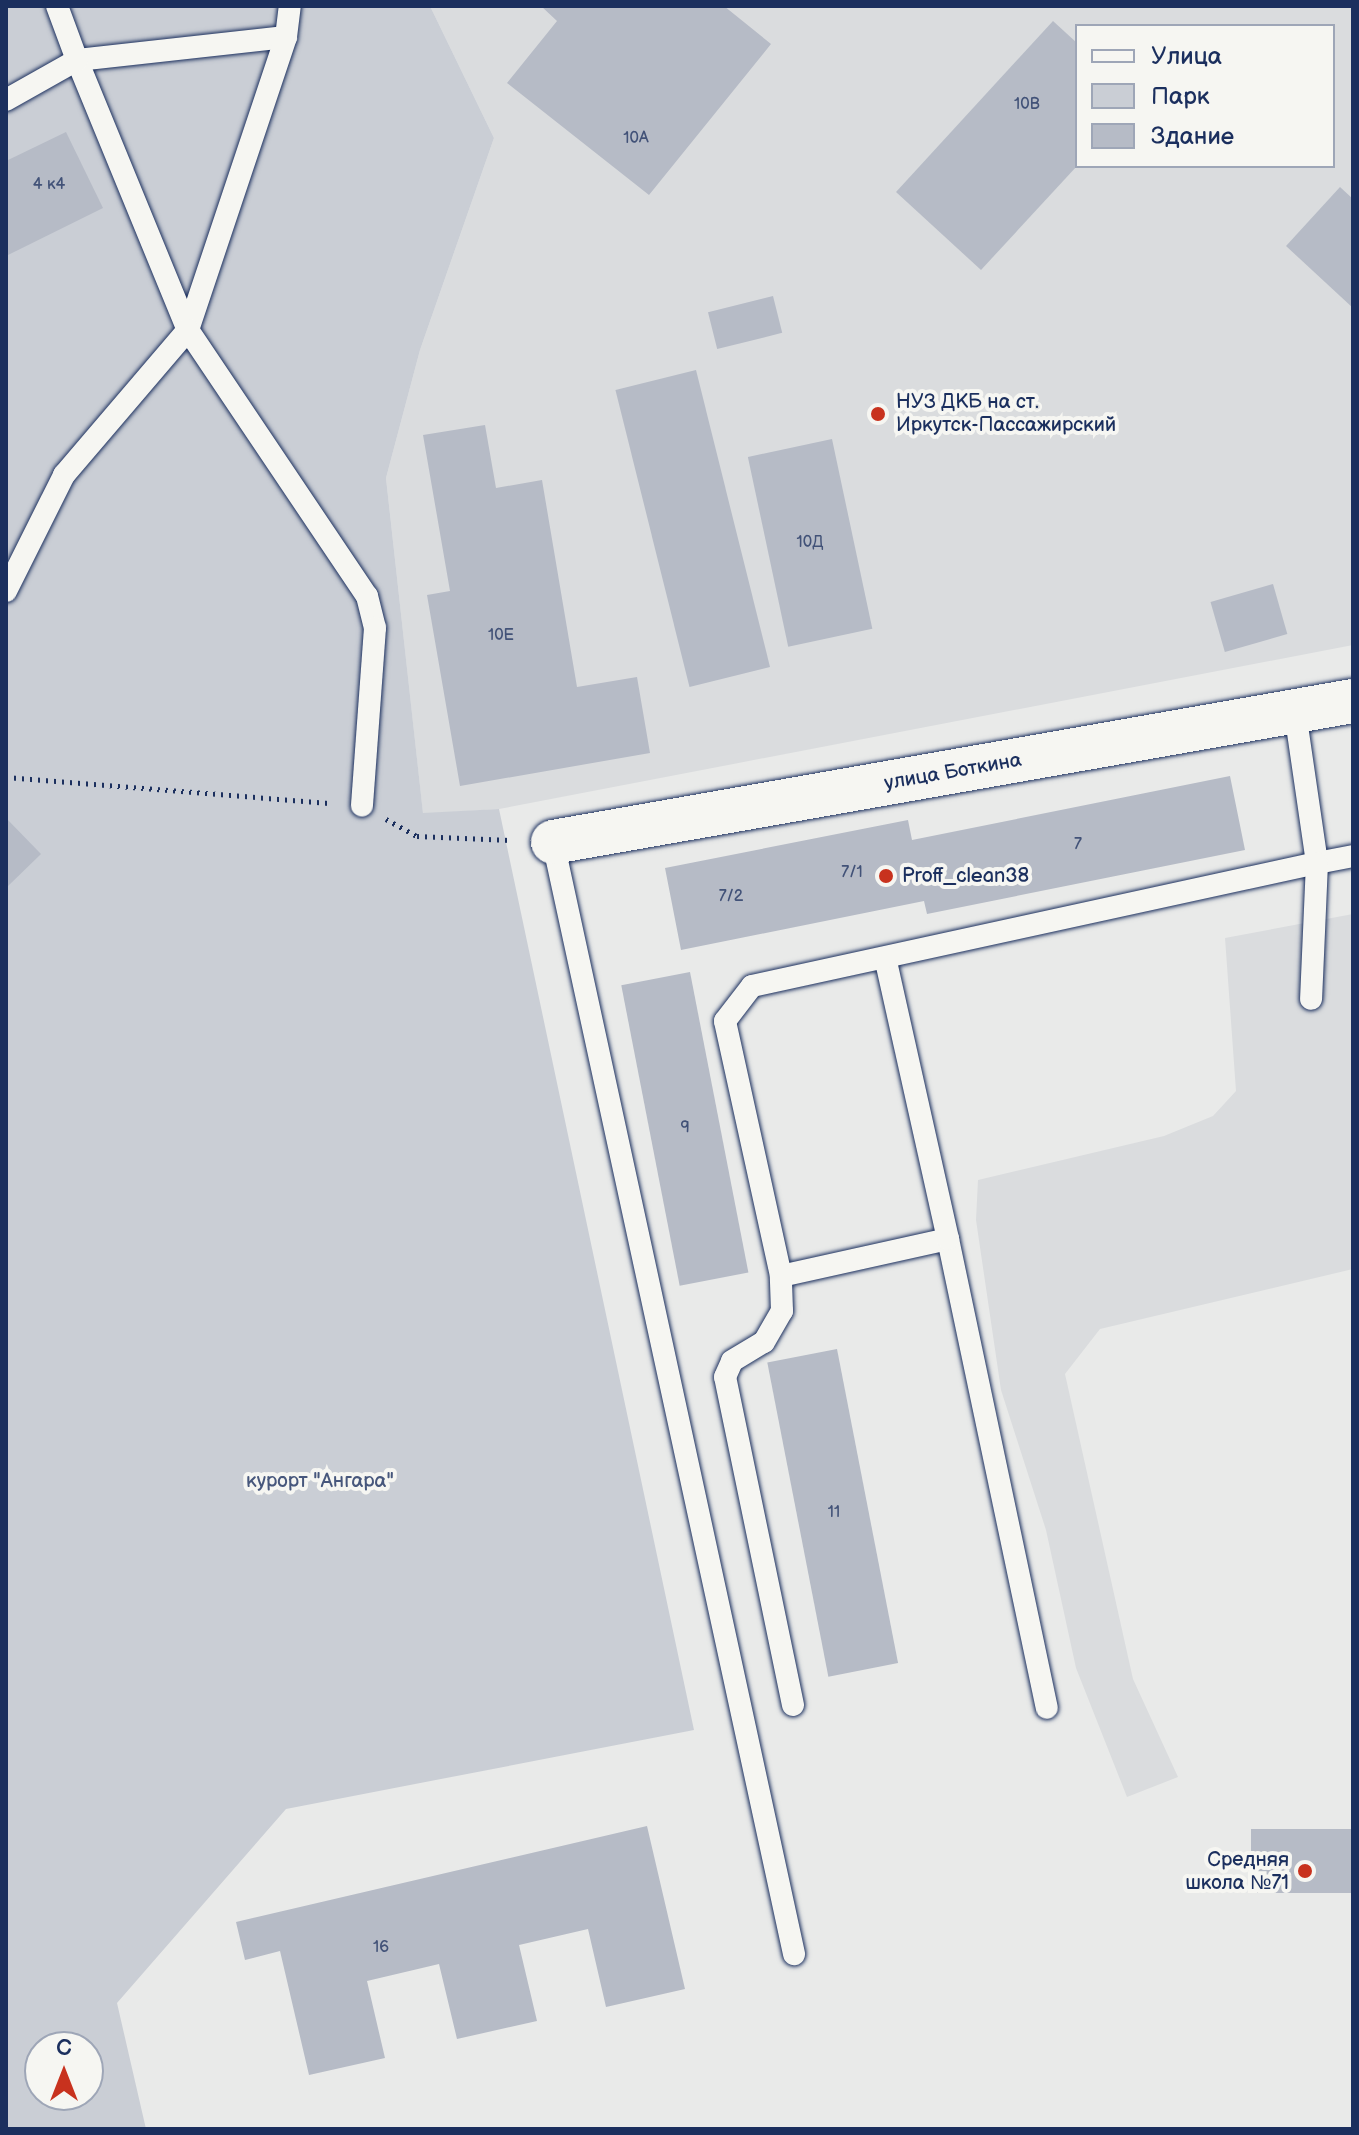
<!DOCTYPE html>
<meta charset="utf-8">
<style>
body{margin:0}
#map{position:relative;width:1359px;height:2135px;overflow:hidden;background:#e9eae9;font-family:"Balsamiq Sans",sans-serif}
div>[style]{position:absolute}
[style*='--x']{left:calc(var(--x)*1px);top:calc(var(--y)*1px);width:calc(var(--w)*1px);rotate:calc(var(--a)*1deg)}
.built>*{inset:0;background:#dadcde}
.green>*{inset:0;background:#caced5}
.building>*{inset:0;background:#b6bbc6;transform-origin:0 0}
.path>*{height:5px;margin-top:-2.5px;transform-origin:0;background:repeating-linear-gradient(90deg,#1b2f5e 0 2px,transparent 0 8px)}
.roads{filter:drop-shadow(0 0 2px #1b2f5e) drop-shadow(0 0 2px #1b2f5e)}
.service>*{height:22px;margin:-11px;padding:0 11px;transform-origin:11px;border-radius:11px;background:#f6f6f2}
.minor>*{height:44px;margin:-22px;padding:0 22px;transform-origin:22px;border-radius:22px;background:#f6f6f2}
.dots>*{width:22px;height:22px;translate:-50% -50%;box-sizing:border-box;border:4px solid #f6f6f2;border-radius:50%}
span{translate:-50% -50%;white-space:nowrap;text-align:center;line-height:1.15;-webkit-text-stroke:8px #f6f6f2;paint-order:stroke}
.number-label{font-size:16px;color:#425278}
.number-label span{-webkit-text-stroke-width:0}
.poi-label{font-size:20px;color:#1b2f5e}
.left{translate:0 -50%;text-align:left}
.right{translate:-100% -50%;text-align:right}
.street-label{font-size:20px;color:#1b2f5e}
.park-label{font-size:20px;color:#47577c}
.frame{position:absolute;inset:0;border:8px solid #1b2f5e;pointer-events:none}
.legend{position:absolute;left:1075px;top:24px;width:260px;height:144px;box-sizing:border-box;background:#f6f6f2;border:2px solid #9ea6b7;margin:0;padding:10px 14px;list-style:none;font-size:24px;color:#1b2f5e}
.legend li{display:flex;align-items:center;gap:16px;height:40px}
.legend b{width:40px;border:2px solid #9ea6b7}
.north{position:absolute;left:24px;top:2031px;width:80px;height:80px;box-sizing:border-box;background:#f6f6f2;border:2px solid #9ea6b7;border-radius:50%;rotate:0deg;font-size:22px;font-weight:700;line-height:32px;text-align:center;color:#1b2f5e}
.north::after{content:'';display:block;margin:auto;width:28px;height:36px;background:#c8321e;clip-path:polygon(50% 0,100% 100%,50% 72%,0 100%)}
</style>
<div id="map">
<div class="built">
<i style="clip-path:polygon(evenodd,430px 6px,1353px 6px,1353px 645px,499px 809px,423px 814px,386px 478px,420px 350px,494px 138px,430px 6px,1077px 26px,1333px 26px,1333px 166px,1077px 166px,1077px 26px)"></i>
<i style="clip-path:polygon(1353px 914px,1353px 1269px,1100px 1329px,1065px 1374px,1133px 1679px,1178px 1777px,1127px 1797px,1076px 1668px,1046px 1530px,1001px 1390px,976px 1220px,978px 1180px,1164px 1136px,1213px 1116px,1236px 1091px,1225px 938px)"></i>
</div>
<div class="green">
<i style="clip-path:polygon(evenodd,6px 6px,430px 6px,494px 138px,420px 350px,386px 478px,423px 813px,499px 809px,694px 1730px,286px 1809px,117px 2003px,146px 2129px,6px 2129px,6px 6px,40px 2047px,88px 2047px,88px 2095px,40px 2095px,40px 2047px)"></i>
</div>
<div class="building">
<i style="clip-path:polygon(541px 6px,724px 6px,771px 44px,649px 195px,507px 83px,557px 21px)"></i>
<i style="clip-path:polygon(1053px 21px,1077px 43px,1077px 166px,981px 270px,896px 192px)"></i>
<i style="clip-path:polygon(66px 132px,103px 208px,6px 256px,6px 161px)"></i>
<i style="clip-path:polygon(1340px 187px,1353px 199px,1353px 308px,1286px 246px)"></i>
<i style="left:773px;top:296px;width:38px;height:67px;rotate:76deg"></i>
<i style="left:696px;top:370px;width:306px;height:83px;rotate:76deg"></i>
<i style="clip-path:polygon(485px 425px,496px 488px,542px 480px,577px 687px,637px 677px,650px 753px,460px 786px,427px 595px,450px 591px,423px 435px)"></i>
<i style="left:832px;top:439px;width:194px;height:86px;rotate:78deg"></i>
<i style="left:1273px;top:584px;width:52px;height:65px;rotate:74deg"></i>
<i style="clip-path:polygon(1230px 776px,1245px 850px,927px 914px,924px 901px,681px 950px,665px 868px,908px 820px,912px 840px)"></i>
<i style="clip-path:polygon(6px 818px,41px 854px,6px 888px)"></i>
<i style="left:690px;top:972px;width:306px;height:70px;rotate:79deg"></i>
<i style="left:837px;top:1349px;width:320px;height:71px;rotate:79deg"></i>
<i style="clip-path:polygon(647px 1826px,685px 1989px,606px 2007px,588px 1929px,519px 1945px,537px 2021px,457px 2039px,439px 1964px,367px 1981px,385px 2058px,309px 2075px,280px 1951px,245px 1960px,236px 1922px)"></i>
<i style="left:1353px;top:1829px;width:64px;height:102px;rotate:90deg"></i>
</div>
<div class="path">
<i style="--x:6;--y:777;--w:327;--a:4.6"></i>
<i style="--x:386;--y:819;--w:35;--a:29"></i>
<i style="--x:417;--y:836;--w:95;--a:2.4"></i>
</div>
<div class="roads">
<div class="service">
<i style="--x:286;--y:37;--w:210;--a:173.7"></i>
<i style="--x:77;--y:60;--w:292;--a:67.7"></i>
<i style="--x:188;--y:330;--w:309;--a:-71.5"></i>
<i style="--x:286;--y:37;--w:31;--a:-83"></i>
<i style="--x:6;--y:100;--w:81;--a:-29.4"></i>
<i style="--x:77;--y:60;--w:58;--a:-110.3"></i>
<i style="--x:6;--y:591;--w:130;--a:-63.4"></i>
<i style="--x:64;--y:475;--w:191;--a:-49.5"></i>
<i style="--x:188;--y:330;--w:321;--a:56.1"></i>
<i style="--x:367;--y:596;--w:33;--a:76"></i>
<i style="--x:375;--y:628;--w:178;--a:94.2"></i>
<i style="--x:1295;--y:712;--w:153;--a:81.7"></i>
<i style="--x:1317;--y:863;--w:37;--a:-11"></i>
<i style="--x:553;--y:842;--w:1138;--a:77.77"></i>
<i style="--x:948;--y:1239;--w:479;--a:78.1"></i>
<i style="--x:781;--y:1276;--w:171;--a:-12.5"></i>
<i style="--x:948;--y:1239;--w:288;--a:-102.6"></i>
<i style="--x:793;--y:1705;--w:335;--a:-101.7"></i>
<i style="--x:725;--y:1377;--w:17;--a:-66"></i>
<i style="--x:732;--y:1361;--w:37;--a:-31"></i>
<i style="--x:764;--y:1342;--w:36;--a:-60"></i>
<i style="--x:782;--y:1311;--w:35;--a:-92"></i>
<i style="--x:781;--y:1276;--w:261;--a:-102.4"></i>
<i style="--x:725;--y:1021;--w:44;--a:-52.4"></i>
<i style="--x:752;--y:986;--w:578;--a:-12.28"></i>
<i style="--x:1317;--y:863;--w:136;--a:92.5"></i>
</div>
<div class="minor">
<i style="--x:553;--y:842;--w:812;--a:-10"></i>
</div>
</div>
<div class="dots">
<i style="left:878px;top:414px;background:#c8321e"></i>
<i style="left:886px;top:876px;background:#c8321e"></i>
<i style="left:1305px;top:1871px;background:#c8321e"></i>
</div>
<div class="number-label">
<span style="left:1027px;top:105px">10В</span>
<span style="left:636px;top:139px">10А</span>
<span style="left:49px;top:185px">4 к4</span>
<span style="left:810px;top:543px">10Д</span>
<span style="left:501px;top:636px">10Е</span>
<span style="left:1078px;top:845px">7</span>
<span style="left:852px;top:873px">7/1</span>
<span style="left:731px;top:897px">7/2</span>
<span style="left:685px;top:1128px">9</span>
<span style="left:834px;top:1513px">11</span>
<span style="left:381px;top:1948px">16</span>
</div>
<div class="poi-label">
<span class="left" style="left:896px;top:414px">НУЗ ДКБ на ст.<br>Иркутск-Пассажирский</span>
<span class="left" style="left:902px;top:876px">Proff_clean38</span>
<span class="right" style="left:1289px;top:1872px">Средняя<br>школа №71</span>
</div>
<div class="street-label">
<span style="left:953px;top:772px;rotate:-10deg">улица Боткина</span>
</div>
<div class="park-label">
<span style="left:320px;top:1481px">курорт "Ангара"</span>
</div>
<div class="frame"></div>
<ul class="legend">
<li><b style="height:10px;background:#f6f6f2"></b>Улица</li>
<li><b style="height:22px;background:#caced5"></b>Парк</li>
<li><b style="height:22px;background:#b6bbc6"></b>Здание</li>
</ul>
<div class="north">С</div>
</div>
